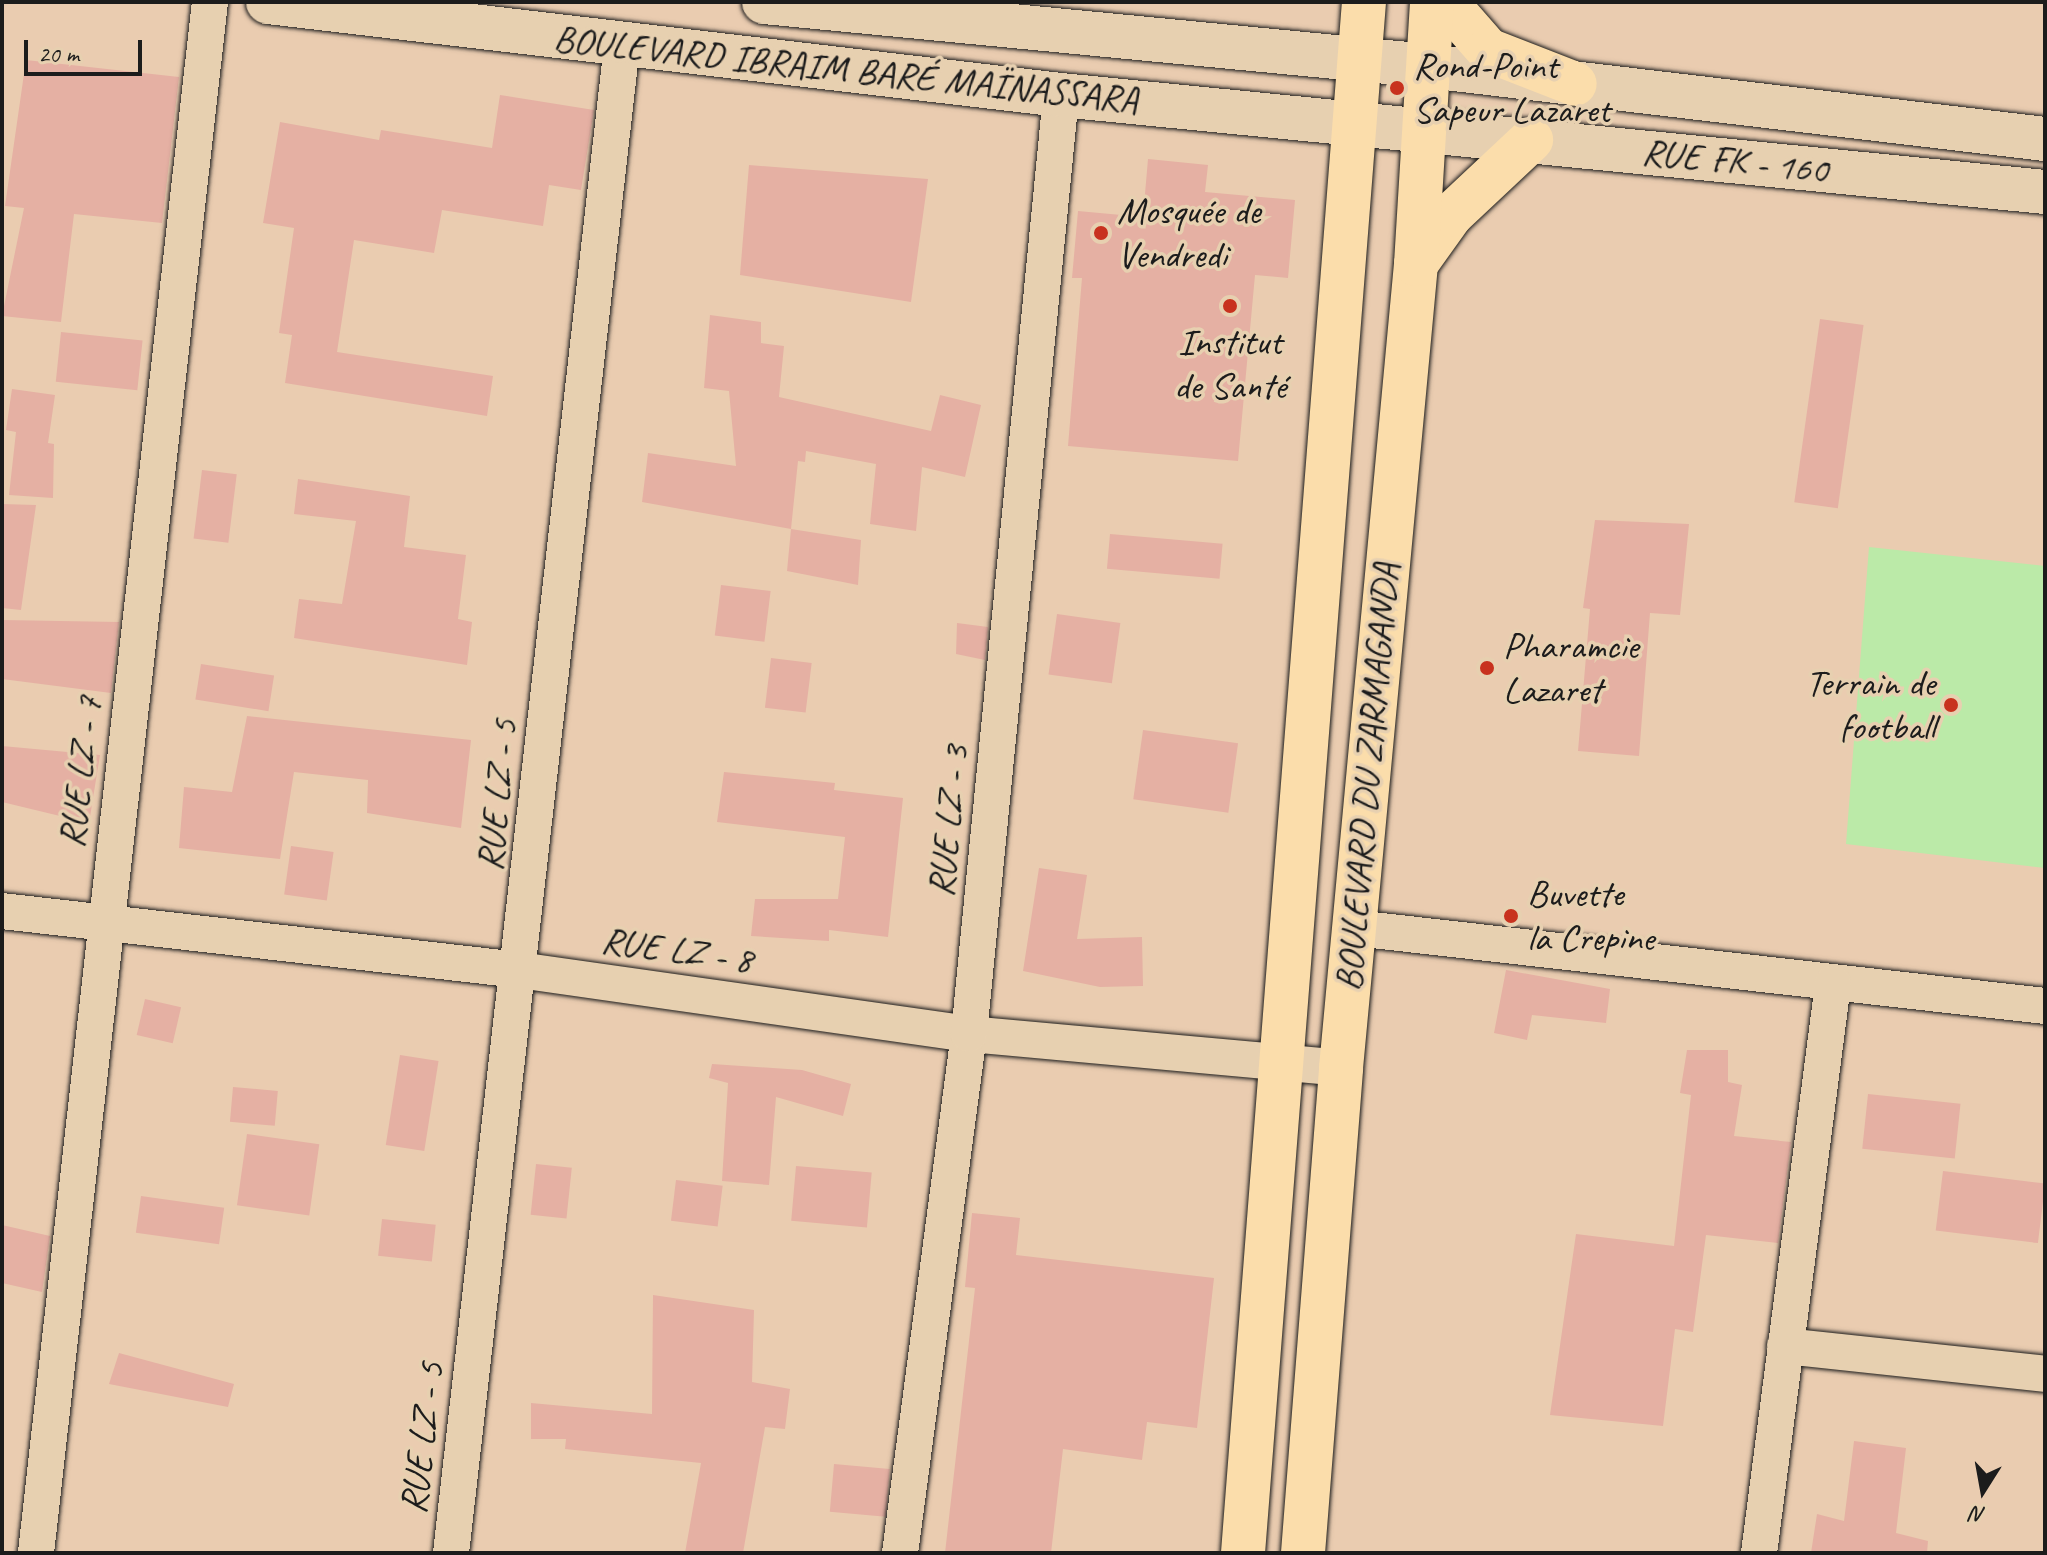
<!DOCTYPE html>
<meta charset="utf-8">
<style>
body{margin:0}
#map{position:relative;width:2047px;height:1555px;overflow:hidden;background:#eaccb0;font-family:Caveat,sans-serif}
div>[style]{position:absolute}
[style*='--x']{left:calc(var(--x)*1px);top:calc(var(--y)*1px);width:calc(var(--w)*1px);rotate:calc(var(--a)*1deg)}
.green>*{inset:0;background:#bbeaa8}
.building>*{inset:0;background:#e5b0a3;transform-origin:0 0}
.roads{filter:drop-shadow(0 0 2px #1c1c1c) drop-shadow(0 0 2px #1c1c1c)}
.street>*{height:36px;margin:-18px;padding:0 18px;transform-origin:18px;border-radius:18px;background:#e7d0b0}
.secondary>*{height:44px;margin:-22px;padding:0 22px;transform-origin:22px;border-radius:22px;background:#e7d0b0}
.primary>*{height:44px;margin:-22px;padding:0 22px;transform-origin:22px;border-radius:22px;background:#fbddab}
.dots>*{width:22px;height:22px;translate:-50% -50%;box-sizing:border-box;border:4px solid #e7d0b0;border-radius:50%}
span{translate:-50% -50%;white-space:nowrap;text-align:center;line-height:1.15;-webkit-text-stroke:7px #e7d0b0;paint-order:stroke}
.poi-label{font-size:38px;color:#1c1c1c}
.left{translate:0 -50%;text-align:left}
.right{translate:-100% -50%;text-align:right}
.street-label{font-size:38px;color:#1c1c1c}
.frame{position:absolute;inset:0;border:4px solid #1c1c1c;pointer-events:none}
.north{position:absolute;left:1943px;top:1451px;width:80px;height:80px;-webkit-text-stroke:6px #e7d0b0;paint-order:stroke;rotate:191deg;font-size:22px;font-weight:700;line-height:32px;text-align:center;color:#1c1c1c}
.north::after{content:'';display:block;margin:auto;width:28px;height:36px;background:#1c1c1c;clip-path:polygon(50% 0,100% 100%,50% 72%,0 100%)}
.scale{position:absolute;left:24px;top:40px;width:118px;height:36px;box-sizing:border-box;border:4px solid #1c1c1c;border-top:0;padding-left:10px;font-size:24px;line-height:28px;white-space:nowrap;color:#1c1c1c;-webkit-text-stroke:6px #e7d0b0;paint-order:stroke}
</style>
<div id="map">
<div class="green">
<i style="clip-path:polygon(1869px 547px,2045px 566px,2045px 868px,1846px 844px)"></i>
</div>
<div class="building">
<i style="clip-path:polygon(26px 60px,179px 77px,162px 223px,74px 214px,61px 322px,2px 316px,24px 208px,5px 206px)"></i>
<i style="clip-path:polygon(500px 95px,594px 110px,581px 190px,549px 185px,543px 226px,442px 210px,434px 253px,354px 240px,337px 352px,493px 376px,487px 416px,285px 383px,292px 335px,279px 333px,294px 228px,263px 223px,280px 122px,379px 140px,381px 130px,492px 148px)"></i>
<i style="clip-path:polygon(1148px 159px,1208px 165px,1205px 192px,1295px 200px,1288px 278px,1255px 275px,1238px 461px,1068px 446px,1082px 278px,1072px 278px,1078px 211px,1143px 217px)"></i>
<i style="clip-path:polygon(749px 165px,928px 179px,911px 302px,740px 275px)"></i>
<i style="clip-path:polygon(710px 315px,761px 322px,761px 343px,784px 346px,779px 397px,931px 431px,940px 395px,981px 405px,965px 477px,922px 467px,916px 531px,870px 524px,876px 464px,806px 451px,805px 462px,798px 461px,791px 529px,642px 502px,648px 453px,736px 466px,729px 391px,704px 388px)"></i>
<i style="left:1820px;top:319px;width:44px;height:185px;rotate:8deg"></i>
<i style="left:61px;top:332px;width:82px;height:50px;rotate:6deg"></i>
<i style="clip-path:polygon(12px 389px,55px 395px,48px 443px,54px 444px,53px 498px,9px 495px,16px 432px,6px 430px)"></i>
<i style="left:202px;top:470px;width:35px;height:69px;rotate:7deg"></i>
<i style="clip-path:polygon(298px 479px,410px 496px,404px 547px,466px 555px,458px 619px,472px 622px,467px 665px,294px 638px,299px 599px,342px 604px,356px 521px,294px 514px)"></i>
<i style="clip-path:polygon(2px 504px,36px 505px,21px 610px,2px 608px)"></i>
<i style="clip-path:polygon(1595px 520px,1689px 524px,1680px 615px,1650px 613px,1639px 756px,1578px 751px,1590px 609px,1583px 608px)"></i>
<i style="clip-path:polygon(791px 529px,861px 540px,858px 585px,787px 571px)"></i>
<i style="left:1110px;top:534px;width:113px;height:35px;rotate:5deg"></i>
<i style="left:721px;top:585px;width:50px;height:51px;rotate:7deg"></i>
<i style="left:1057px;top:614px;width:64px;height:61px;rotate:8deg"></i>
<i style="clip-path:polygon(2px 620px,119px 622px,111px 693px,2px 679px)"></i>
<i style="clip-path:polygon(957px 623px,988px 627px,985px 660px,956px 654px)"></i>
<i style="left:771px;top:658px;width:41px;height:50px;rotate:7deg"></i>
<i style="left:201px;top:664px;width:74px;height:36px;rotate:9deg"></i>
<i style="clip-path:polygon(247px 716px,471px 740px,461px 828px,367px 813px,368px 780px,294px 772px,280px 859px,179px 848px,184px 787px,232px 792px)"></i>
<i style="left:1143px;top:730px;width:96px;height:70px;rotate:8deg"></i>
<i style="clip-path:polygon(2px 746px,100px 755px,89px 823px,2px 802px)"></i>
<i style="clip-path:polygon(724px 772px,835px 783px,834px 790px,903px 798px,888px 937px,829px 930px,829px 941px,751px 936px,755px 899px,838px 899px,845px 837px,717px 822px)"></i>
<i style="left:291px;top:846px;width:43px;height:49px;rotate:8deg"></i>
<i style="clip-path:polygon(1039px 868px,1087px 875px,1077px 939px,1142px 937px,1143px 986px,1100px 987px,1023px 971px)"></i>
<i style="clip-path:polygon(1506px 970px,1610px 989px,1606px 1023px,1532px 1015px,1527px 1040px,1494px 1033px)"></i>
<i style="left:145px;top:999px;width:37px;height:37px;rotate:13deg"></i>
<i style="clip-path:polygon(1687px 1050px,1728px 1050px,1728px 1082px,1742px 1085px,1734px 1136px,1791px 1142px,1778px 1243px,1706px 1235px,1693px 1332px,1675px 1329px,1663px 1426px,1550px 1415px,1576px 1234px,1674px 1246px,1691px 1095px,1680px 1093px)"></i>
<i style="left:400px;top:1055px;width:39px;height:91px;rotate:9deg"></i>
<i style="clip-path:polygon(712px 1064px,802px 1070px,851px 1084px,843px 1116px,776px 1097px,769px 1185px,722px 1181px,728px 1083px,709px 1078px)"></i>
<i style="left:233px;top:1087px;width:45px;height:35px;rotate:5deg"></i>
<i style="left:1868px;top:1094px;width:93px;height:55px;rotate:6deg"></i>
<i style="left:247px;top:1134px;width:73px;height:72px;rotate:8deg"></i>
<i style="left:536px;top:1164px;width:36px;height:51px;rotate:6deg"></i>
<i style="left:796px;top:1166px;width:76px;height:55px;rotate:5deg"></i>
<i style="left:1943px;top:1171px;width:103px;height:60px;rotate:7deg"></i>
<i style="left:676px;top:1180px;width:47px;height:41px;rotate:7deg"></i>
<i style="left:141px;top:1196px;width:84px;height:37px;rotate:8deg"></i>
<i style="clip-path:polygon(972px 1213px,1020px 1218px,1016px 1255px,1214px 1278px,1197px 1428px,1147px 1422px,1142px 1460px,1063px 1449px,1051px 1553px,945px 1553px,975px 1288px,965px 1287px)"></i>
<i style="left:382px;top:1219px;width:54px;height:37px;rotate:6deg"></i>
<i style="clip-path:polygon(2px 1225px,50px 1236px,42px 1292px,2px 1283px)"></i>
<i style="clip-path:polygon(653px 1295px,754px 1310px,752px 1382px,790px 1389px,785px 1429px,765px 1427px,743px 1553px,685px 1553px,701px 1463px,565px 1449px,566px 1439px,531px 1439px,531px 1403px,652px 1414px)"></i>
<i style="clip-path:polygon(119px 1353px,234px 1384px,228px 1407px,109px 1384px)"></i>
<i style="clip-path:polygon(1854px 1441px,1906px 1448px,1896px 1533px,1928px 1541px,1927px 1553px,1811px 1553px,1817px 1514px,1844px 1521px)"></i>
<i style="left:834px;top:1464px;width:56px;height:48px;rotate:5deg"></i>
</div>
<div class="roads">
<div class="street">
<i style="--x:2;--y:911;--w:520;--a:6.51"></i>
<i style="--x:519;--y:970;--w:455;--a:8.1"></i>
<i style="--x:969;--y:1034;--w:374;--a:5.2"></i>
<i style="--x:1355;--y:928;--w:694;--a:6.45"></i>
<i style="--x:1785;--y:1346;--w:262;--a:6.1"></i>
<i style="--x:36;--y:1553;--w:1561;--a:-83.6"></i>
<i style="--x:451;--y:1553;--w:1518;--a:-83.53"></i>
<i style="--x:900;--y:1553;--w:524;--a:-82.43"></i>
<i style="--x:969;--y:1034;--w:943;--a:-84.4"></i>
<i style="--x:1759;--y:1553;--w:574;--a:-82.59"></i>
</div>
<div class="secondary">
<i style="--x:268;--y:2;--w:798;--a:6.69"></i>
<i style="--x:1061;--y:95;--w:989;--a:5.63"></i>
<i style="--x:764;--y:2;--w:668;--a:5.5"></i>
<i style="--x:1429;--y:66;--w:620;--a:6.76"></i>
</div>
<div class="primary">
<i style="--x:1446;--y:2;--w:64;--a:48.8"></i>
<i style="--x:1488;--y:50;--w:93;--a:21.3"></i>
<i style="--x:1416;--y:264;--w:60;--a:-54.5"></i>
<i style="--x:1451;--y:215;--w:110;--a:-43.2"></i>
<i style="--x:1243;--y:1553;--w:1556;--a:-85.54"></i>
<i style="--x:1303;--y:1553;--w:486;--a:-85.5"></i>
<i style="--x:1341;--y:1068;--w:807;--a:-84.67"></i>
<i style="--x:1416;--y:264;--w:262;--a:-86.5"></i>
</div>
</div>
<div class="dots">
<i style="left:1397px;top:88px;background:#c8321e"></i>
<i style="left:1101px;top:233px;background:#c8321e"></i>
<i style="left:1230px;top:306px;background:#c8321e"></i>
<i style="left:1487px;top:668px;background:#c8321e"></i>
<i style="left:1951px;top:705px;background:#c8321e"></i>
<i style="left:1511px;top:916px;background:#c8321e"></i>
</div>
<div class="poi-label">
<span class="left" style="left:1413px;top:88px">Rond-Point<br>Sapeur Lazaret</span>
<span class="left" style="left:1117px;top:233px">Mosquée de<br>Vendredi</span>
<span style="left:1230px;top:364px">Institut<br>de Santé</span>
<span class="left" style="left:1503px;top:668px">Pharamcie<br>Lazaret</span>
<span class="right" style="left:1935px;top:705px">Terrain de<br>football</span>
<span class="left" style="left:1527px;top:916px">Buvette<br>la Crepine</span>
</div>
<div class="street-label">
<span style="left:846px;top:69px;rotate:6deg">BOULEVARD IBRAIM BARÉ MAÏNASSARA</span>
<span style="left:1735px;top:161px;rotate:6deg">RUE FK - 160</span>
<span style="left:80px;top:772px;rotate:-83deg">RUE LZ - 7</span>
<span style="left:1367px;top:777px;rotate:-85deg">BOULEVARD DU ZARMAGANDA</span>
<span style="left:497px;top:795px;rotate:-84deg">RUE LZ - 5</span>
<span style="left:948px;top:821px;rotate:-84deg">RUE LZ - 3</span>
<span style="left:677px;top:950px;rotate:8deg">RUE LZ - 8</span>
<span style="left:422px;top:1438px;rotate:-83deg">RUE LZ - 5</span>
</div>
<div class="frame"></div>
<div class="north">N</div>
<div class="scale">20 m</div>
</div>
